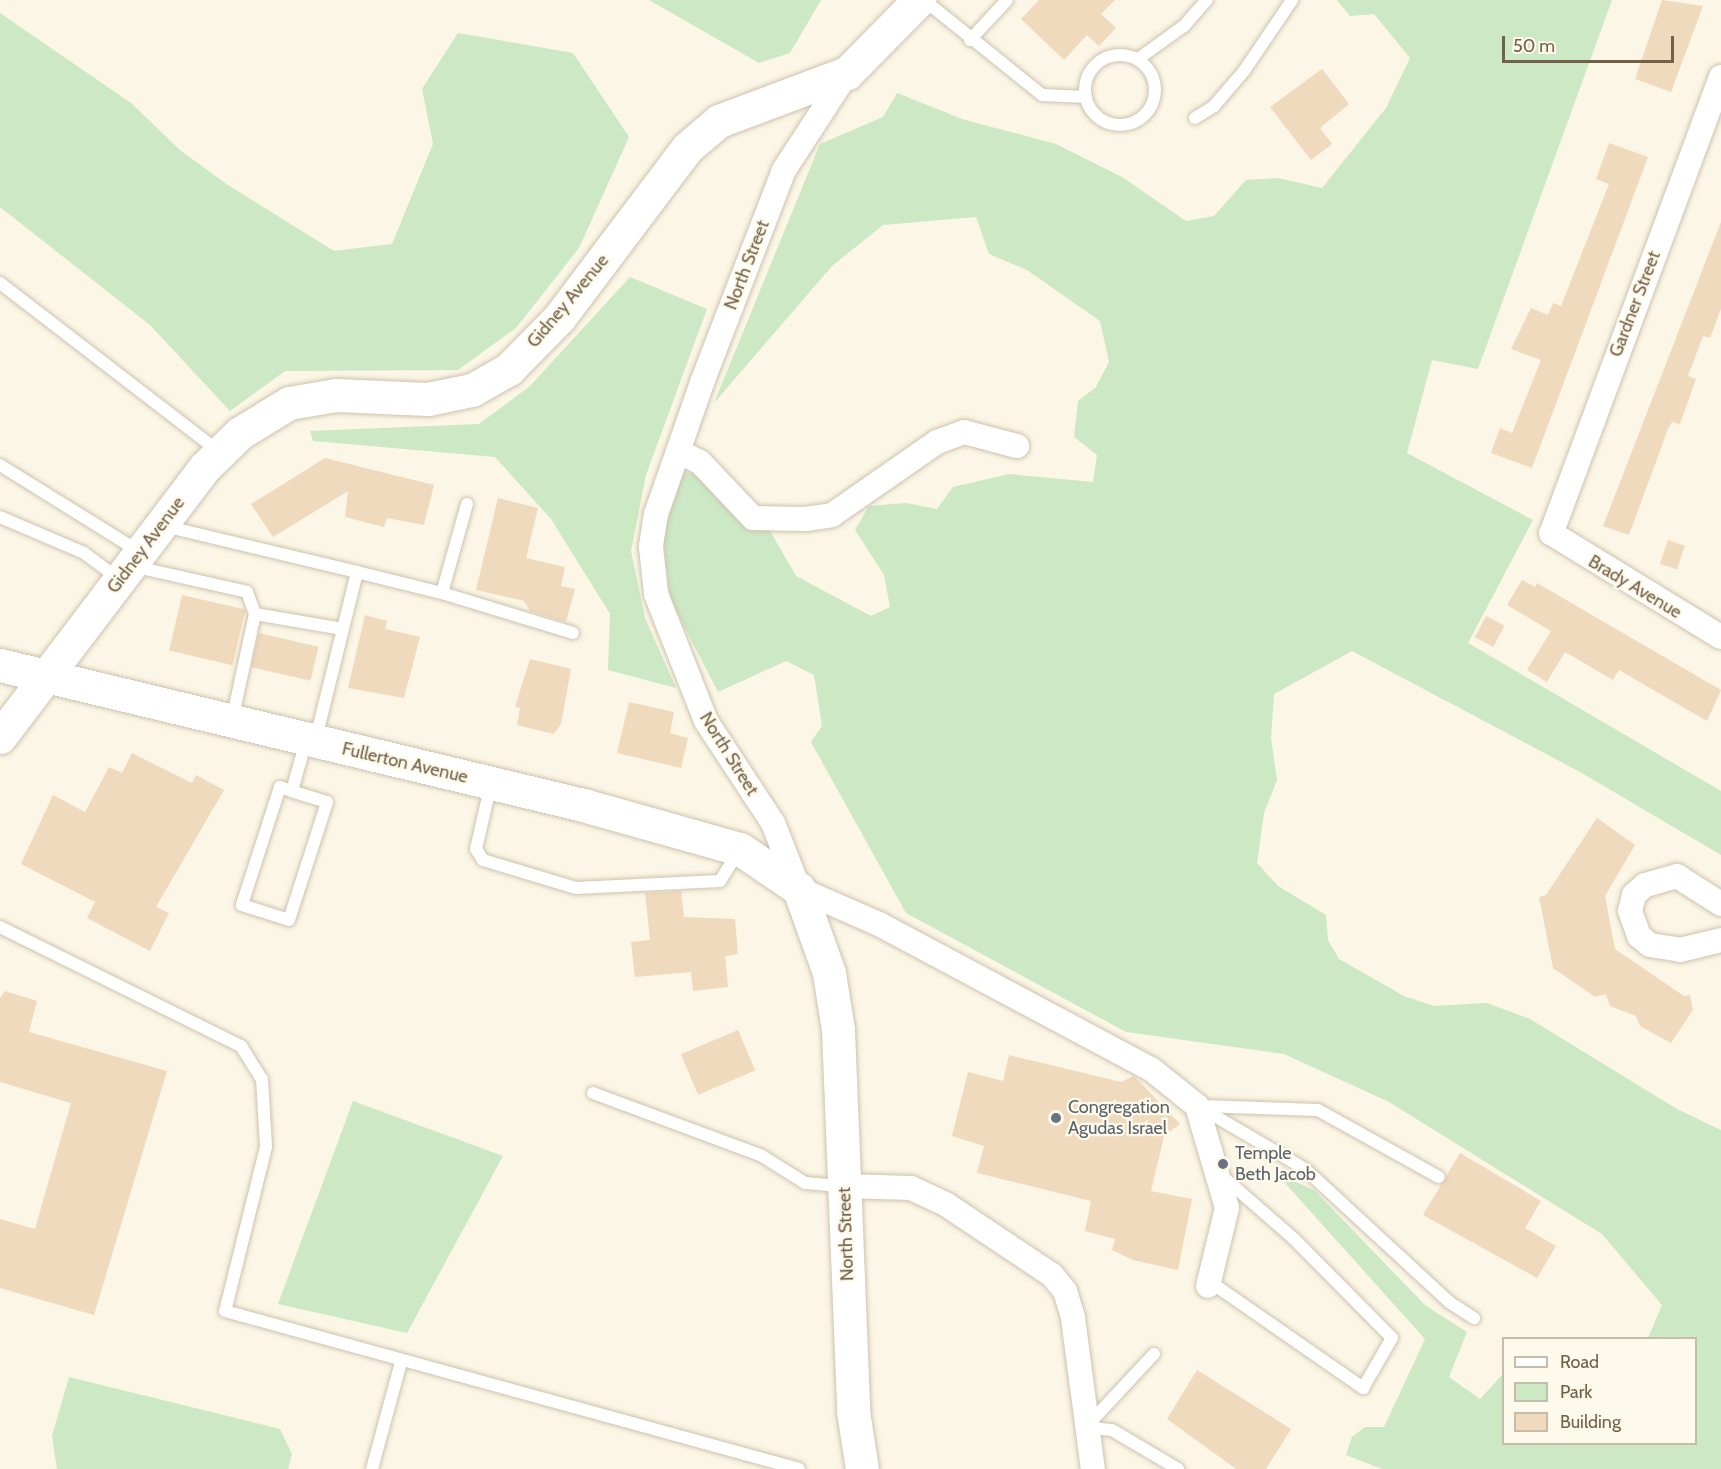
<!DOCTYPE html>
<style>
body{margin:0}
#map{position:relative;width:1721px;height:1469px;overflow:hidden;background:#fbf6e5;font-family:Cabin,sans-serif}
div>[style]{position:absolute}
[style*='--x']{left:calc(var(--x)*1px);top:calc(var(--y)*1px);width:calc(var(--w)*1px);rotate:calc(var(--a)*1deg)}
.green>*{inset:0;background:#cce8c4}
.building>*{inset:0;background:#efdabd;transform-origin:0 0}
.roads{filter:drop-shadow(0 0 2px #cec2af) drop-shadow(0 0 2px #cec2af)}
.lane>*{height:12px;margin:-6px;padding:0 6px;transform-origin:6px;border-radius:6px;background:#fff}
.lane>.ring{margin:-6px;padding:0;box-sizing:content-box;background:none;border:12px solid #fff;border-radius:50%}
.street>*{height:24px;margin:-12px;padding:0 12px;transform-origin:12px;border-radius:12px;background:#fff}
.secondary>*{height:33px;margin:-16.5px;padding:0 16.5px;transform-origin:16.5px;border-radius:16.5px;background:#fff}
.dots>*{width:16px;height:16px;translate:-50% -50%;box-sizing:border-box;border:3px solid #fefaeb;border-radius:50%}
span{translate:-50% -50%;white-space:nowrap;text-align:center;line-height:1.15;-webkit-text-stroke:4.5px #fefaeb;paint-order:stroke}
.street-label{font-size:18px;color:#73604b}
.worship-label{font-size:18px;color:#5b616d}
.left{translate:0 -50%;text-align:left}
.legend{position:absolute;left:1502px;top:1337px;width:195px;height:108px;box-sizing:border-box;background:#fefaeb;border:2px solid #c6bcab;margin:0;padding:8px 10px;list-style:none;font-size:18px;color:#73604b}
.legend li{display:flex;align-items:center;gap:12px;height:30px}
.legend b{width:30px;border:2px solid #c6bcab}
.scale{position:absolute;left:1502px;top:36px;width:172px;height:27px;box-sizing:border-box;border:3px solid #73604b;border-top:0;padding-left:8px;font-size:18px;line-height:21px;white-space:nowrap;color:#73604b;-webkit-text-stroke:4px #fefaeb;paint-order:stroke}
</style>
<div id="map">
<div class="green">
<i style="clip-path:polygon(649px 0,821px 0,790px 53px,759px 63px)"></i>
<i style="clip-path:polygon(1337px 0,1612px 0,1478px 369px,1432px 360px,1407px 453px,1533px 520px,1468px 643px,1721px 791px,1721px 855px,1580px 772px,1352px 651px,1274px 694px,1271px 738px,1277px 780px,1264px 813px,1257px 863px,1278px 886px,1326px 915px,1328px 940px,1339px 959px,1404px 996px,1434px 1006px,1487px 1003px,1530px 1019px,1677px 1109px,1721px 1130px,1721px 1469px,1382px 1469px,1346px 1455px,1352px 1437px,1365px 1427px,1384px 1427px,1425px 1339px,1276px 1173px,1314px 1190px,1426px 1306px,1467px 1332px,1449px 1377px,1480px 1399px,1503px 1374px,1504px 1444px,1696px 1444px,1696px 1338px,1648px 1338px,1662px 1305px,1602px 1234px,1389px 1102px,1284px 1054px,1126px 1032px,906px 913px,811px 742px,822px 726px,814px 675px,786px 661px,718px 692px,670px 599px,663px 537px,681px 472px,700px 474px,747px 522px,770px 531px,796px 576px,871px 616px,890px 607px,884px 575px,855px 530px,869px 506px,906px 503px,937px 509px,953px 487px,1009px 474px,1093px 482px,1097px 455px,1074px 437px,1078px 401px,1096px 387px,1109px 362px,1100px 321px,1027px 270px,989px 254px,976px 217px,883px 225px,832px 266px,714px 403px,820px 144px,883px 117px,897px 93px,962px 119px,1056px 144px,1122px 177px,1186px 221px,1214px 216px,1246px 180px,1278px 178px,1322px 188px,1386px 108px,1410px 58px,1374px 14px,1350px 16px)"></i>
<i style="clip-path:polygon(0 13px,131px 103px,181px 151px,228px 185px,334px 251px,392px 244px,433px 144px,422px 89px,458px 33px,573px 53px,629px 137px,579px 248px,516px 328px,458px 370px,285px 371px,230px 411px,150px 325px,0 207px)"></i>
<i style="clip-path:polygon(630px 277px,707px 309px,646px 475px,631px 551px,645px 618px,676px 688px,608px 670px,610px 614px,551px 519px,495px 457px,313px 441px,310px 431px,479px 424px,530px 386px)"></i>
<i style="clip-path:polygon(353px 1101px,503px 1156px,407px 1333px,278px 1304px)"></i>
<i style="clip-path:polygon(69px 1377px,280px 1429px,292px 1454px,288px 1469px,57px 1469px,52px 1436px)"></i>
</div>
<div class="building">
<i style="clip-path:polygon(1039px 0,1115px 0,1101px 14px,1116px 28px,1099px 46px,1087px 35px,1064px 60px,1021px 19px)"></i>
<i style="clip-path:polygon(1662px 0,1703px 6px,1671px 92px,1635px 79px)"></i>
<i style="clip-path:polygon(1322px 69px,1349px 104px,1320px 128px,1332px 144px,1311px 160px,1270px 107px)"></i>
<i style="clip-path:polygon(1609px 143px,1648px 157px,1532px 468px,1491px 453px,1500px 428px,1512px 433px,1541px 360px,1511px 349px,1531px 308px,1548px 315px,1553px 303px,1561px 306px,1609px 184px,1596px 179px)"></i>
<i style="clip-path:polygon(1721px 222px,1721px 309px,1710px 338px,1703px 336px,1688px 376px,1696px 379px,1680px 424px,1672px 422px,1668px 429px,1629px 535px,1603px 526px)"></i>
<i style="clip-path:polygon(325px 458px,434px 485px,424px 525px,387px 518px,384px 527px,345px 517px,348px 491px,273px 537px,251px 504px)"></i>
<i style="clip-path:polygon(498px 498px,538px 508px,526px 558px,565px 567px,561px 586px,575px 589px,566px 622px,530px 611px,524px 601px,476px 590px)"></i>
<i style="left:1668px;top:540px;width:18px;height:25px;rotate:19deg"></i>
<i style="clip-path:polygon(1522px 580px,1535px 587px,1537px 583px,1721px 690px,1707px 721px,1619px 670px,1613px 680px,1565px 652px,1547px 682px,1527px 670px,1551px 631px,1507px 605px)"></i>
<i style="left:182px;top:595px;width:65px;height:57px;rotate:13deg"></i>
<i style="clip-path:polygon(365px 615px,387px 621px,385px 629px,420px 637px,404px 698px,348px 688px)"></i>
<i style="left:1486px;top:616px;width:21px;height:24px;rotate:28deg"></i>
<i style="left:259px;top:633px;width:61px;height:35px;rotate:13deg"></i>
<i style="clip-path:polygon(530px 659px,571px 669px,561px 724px,554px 734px,517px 725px,520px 708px,515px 707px)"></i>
<i style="clip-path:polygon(629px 702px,674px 712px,670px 733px,688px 738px,681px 768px,617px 753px)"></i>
<i style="clip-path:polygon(132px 753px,192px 783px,196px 775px,224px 790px,156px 907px,169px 913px,150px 951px,87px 918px,95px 902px,21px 864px,53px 795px,85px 812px,109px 767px,122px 773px)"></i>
<i style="clip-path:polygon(1597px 818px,1635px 845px,1605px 896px,1615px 949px,1684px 996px,1690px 995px,1693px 1010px,1671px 1043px,1640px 1026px,1636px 1016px,1610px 1006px,1606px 994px,1595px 997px,1553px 968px,1539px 897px,1546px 895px)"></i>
<i style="clip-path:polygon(681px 891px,684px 917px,735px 919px,738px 954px,725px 956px,728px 987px,693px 991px,691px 972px,635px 977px,631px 942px,650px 940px,645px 893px)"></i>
<i style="clip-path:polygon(5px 991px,37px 1001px,29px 1032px,167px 1071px,94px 1315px,0 1288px,0 1219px,35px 1229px,71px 1103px,0 1082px,0 998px)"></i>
<i style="left:738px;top:1030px;width:44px;height:62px;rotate:67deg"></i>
<i style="clip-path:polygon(1009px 1055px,1121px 1082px,1134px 1076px,1180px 1124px,1164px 1136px,1151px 1191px,1192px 1199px,1178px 1270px,1133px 1260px,1112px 1250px,1115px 1239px,1085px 1231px,1091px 1201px,977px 1173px,984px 1146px,952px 1136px,968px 1072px,1003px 1081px)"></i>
<i style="clip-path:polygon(1460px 1153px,1541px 1201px,1525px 1228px,1556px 1246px,1537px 1278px,1423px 1215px)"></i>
<i style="clip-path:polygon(1197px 1370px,1291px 1429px,1266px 1469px,1236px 1469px,1167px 1419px)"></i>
</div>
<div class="roads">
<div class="lane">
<i style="--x:924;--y:0;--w:151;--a:38.8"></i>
<i style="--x:1042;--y:95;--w:44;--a:2.6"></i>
<i style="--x:970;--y:40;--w:54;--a:-47.2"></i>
<i class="ring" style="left:1085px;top:55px;width:58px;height:58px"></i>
<i style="--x:1138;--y:59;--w:57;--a:-35.7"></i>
<i style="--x:1184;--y:26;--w:35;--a:-49"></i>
<i style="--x:1195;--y:118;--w:22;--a:-32"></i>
<i style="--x:1214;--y:106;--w:46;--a:-49.4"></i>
<i style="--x:1244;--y:71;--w:86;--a:-55.9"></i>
<i style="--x:0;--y:283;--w:275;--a:37.6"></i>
<i style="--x:0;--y:465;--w:165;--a:31.9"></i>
<i style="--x:467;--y:504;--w:92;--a:105.7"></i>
<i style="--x:442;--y:593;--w:137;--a:17"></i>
<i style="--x:0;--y:517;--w:91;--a:23.2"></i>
<i style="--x:84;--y:553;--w:44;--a:36.6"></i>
<i style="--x:164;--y:526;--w:198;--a:13.4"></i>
<i style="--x:132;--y:566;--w:118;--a:12.7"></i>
<i style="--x:247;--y:592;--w:23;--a:70"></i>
<i style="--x:255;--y:614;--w:108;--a:102.2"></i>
<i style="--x:255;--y:614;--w:89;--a:9.7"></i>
<i style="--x:316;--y:738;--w:171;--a:-76.1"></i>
<i style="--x:357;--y:572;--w:88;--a:13.9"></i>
<i style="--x:491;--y:784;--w:67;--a:103"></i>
<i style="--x:476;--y:849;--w:13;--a:58"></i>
<i style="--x:483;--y:860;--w:97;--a:16.8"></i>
<i style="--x:576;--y:888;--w:144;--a:-2.8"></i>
<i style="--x:720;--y:881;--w:36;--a:-58"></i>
<i style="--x:292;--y:791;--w:13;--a:-162"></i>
<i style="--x:280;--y:787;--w:124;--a:107.9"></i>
<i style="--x:242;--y:905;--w:49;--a:17.7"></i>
<i style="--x:289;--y:920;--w:124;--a:-72.1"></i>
<i style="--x:327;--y:802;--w:37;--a:-163"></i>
<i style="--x:292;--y:791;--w:52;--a:-74.4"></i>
<i style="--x:0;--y:927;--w:269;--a:26.3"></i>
<i style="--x:241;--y:1046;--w:39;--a:58"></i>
<i style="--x:262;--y:1079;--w:68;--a:86.6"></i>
<i style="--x:266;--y:1147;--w:169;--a:104"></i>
<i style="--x:225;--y:1311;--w:595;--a:15.39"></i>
<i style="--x:593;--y:1093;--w:180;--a:20.4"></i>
<i style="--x:762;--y:1156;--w:51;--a:32.1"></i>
<i style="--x:805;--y:1183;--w:38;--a:5"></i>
<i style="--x:1198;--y:1106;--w:124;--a:30.5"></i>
<i style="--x:1305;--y:1169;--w:196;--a:42.7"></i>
<i style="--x:1449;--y:1302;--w:30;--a:33"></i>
<i style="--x:1201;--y:1106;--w:117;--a:2"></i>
<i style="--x:1318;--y:1110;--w:138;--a:29"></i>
<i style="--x:1209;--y:1281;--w:188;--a:34.8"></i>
<i style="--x:1363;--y:1388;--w:58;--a:-59.9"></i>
<i style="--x:1392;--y:1338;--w:141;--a:-134.7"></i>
<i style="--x:1293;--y:1238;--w:94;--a:-138.9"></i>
<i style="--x:1154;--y:1354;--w:100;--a:133"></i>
<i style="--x:1086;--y:1427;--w:26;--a:7"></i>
<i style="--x:1112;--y:1430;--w:77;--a:30.6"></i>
<i style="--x:372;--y:1469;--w:111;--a:-74.8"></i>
</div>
<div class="street">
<i style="--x:847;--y:73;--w:116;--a:123"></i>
<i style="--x:784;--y:170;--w:225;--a:111.1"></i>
<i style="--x:703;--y:380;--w:142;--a:109.3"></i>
<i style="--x:656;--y:514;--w:33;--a:99"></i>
<i style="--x:651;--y:547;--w:47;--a:83.9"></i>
<i style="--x:656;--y:594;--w:136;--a:68.5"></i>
<i style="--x:706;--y:721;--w:122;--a:56.7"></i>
<i style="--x:773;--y:823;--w:71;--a:68.5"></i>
<i style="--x:799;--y:889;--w:87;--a:23.6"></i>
<i style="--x:879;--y:924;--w:308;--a:28.1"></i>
<i style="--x:1151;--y:1069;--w:59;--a:38.8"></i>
<i style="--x:1197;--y:1106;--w:106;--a:73.6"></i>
<i style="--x:1227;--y:1208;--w:80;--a:103.7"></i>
<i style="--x:1721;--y:77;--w:487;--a:110.4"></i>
<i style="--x:1551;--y:533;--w:199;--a:31.5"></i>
<i style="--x:678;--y:451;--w:25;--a:27"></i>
<i style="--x:700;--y:462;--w:77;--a:46.6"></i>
<i style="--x:753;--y:518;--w:52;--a:1.1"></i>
<i style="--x:805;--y:519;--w:27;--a:-8"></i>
<i style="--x:832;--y:515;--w:128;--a:-34.8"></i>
<i style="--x:937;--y:442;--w:29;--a:-20"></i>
<i style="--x:964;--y:432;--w:55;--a:14.8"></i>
<i style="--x:1721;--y:904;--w:52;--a:-147.5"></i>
<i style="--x:1677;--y:876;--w:33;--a:164"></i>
<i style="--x:1645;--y:885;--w:15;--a:138"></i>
<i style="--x:1634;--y:895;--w:16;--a:104"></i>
<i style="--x:1630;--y:911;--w:27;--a:70"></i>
<i style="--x:1639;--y:936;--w:14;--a:39"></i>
<i style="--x:1650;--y:945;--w:30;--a:9"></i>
<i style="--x:1680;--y:950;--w:42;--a:-13.7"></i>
<i style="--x:844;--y:1186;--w:67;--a:1.7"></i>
<i style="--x:911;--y:1188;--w:40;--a:25"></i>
<i style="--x:947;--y:1205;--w:126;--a:33.7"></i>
<i style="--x:1052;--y:1275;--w:21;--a:51"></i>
<i style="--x:1065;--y:1291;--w:28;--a:73"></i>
<i style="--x:1073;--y:1318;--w:152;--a:82.5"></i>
</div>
<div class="secondary">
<i style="--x:0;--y:665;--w:600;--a:13.5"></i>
<i style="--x:583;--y:805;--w:163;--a:15.7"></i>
<i style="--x:740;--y:849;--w:71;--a:34.1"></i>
<i style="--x:799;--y:889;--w:89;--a:70.3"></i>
<i style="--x:829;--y:973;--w:58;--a:81"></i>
<i style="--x:838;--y:1030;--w:381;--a:87.7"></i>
<i style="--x:853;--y:1411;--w:59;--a:81.2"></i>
<i style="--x:0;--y:737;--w:338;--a:-52.8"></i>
<i style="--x:204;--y:468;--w:50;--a:-44.2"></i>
<i style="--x:240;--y:433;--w:57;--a:-31.5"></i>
<i style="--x:289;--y:403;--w:48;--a:-9.7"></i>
<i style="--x:336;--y:395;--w:92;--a:2.5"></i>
<i style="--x:428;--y:399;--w:45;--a:-11.6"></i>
<i style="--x:472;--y:390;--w:43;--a:-29.6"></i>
<i style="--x:509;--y:369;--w:71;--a:-45.6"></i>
<i style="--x:559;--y:318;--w:213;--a:-53"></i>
<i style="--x:687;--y:148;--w:42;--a:-40.2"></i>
<i style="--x:719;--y:121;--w:137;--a:-20.6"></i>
<i style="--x:847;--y:73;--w:103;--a:-45.4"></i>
</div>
</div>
<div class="dots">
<i style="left:1056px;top:1118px;background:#6b7280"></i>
<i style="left:1223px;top:1164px;background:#6b7280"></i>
</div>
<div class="street-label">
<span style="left:747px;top:265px;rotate:-69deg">North Street</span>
<span style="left:568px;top:301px;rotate:-50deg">Gidney Avenue</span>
<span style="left:1635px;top:304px;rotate:-69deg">Gardner Street</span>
<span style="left:146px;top:545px;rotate:-53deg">Gidney Avenue</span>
<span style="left:1635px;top:587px;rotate:31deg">Brady Avenue</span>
<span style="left:729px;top:754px;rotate:58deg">North Street</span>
<span style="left:405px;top:763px;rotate:13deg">Fullerton Avenue</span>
<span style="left:846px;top:1234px;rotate:-92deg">North Street</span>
</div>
<div class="worship-label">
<span class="left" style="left:1068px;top:1118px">Congregation<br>Agudas Israel</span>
<span class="left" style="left:1235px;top:1164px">Temple<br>Beth Jacob</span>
</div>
<ul class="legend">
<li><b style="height:8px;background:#fff"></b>Road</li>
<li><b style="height:16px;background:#cce8c4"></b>Park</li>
<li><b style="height:16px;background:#efdabd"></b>Building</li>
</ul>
<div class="scale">50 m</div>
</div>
